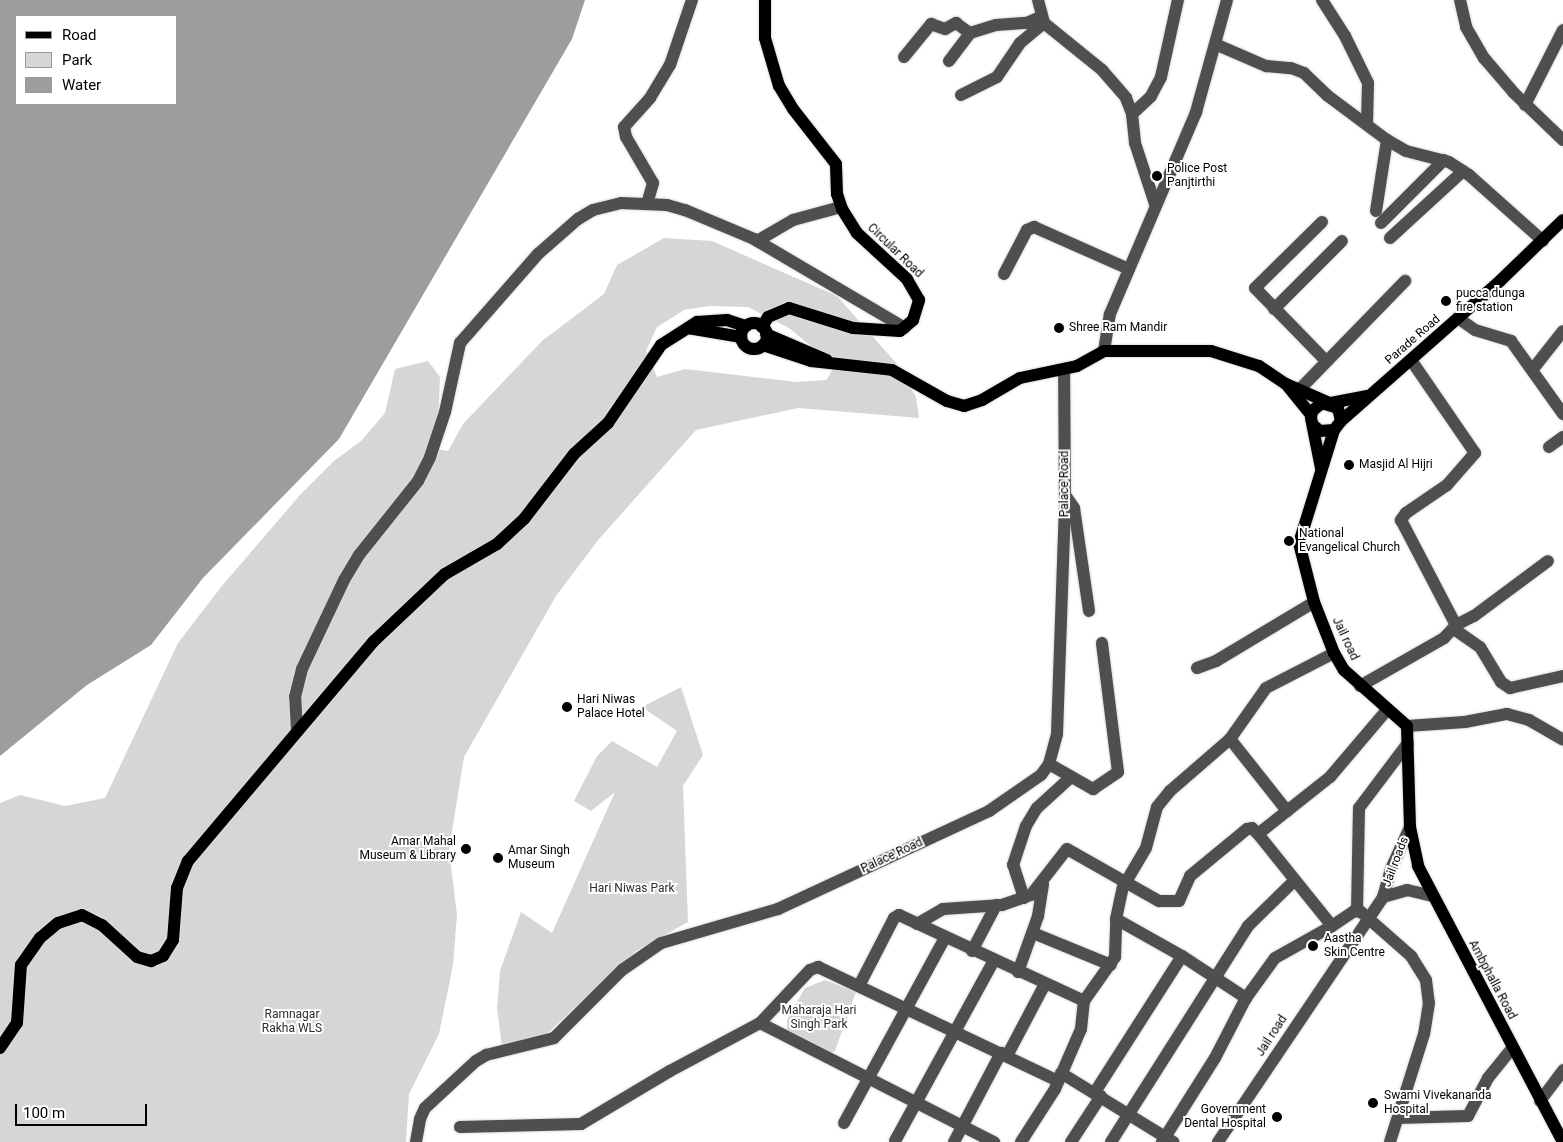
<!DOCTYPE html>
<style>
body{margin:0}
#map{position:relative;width:1563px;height:1142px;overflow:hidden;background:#fff;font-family:Roboto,sans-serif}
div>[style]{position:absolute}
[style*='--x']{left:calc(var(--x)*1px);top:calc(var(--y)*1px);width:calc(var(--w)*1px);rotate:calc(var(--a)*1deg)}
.green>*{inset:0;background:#d6d6d6}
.water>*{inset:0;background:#9d9d9d}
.roads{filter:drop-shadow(0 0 1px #dbdbdb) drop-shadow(0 0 1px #dbdbdb)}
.minor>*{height:12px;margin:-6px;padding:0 6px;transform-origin:6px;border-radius:6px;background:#4f4f4f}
.major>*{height:12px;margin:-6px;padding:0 6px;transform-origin:6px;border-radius:6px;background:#000}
.major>.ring{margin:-6px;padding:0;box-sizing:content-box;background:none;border:12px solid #000;border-radius:50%}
.dots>*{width:14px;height:14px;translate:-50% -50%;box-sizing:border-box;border:2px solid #fff;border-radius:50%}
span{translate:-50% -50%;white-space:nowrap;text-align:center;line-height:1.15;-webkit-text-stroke:4px #fff;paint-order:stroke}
.poi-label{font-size:12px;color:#000}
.left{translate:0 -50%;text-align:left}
.right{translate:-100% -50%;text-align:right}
.street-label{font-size:12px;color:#000}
.park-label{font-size:12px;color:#2d2d2d}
.legend{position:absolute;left:15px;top:15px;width:162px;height:90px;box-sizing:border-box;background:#fff;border:1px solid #999;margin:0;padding:6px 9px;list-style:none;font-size:15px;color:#000}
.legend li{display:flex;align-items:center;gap:10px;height:25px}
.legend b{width:25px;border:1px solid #999}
.scale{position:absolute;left:15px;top:1104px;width:132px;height:22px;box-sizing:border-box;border:2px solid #000;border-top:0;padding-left:6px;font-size:15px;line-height:18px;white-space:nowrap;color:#000;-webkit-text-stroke:4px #fff;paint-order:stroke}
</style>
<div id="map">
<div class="green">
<i style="clip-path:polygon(evenodd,664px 238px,712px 241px,837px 296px,897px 364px,916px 397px,919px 418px,798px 408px,696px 430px,599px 539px,556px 596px,464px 757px,449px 850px,457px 915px,453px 965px,439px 1034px,409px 1094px,406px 1142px,0 1142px,0 803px,20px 795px,65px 806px,105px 798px,178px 643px,221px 587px,300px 495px,334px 461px,362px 440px,385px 413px,395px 369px,428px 361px,440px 377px,437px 449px,448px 451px,463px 424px,542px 341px,604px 294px,617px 265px,664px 238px,709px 306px,748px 307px,789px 328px,835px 366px,826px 380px,796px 382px,685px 369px,657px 377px,646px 351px,657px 327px,684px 310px,709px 306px)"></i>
<i style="clip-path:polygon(681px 687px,703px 755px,683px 786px,688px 922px,636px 951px,539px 1041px,502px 1047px,497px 1008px,500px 971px,521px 912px,552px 933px,615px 792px,591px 811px,574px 801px,597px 756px,612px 741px,657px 767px,677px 731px,642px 707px)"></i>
<i style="clip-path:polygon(825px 980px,856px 992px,835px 1051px,829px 1053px,787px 1032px,787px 1020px,805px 988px)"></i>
</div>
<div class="water">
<i style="clip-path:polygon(evenodd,0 0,585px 0,572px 39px,339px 439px,203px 578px,151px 645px,87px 685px,0 756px,0 0,16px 16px,176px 16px,176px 104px,16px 104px,16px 16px)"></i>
</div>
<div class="roads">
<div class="minor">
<i style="--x:1038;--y:0;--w:24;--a:75"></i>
<i style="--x:1044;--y:23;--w:75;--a:39"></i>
<i style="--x:1102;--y:70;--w:37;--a:49"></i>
<i style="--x:1126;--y:98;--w:17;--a:69"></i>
<i style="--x:1132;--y:114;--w:29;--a:84"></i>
<i style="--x:1135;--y:143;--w:64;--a:71.8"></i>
<i style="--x:1322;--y:0;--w:43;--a:57.4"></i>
<i style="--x:1345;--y:36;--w:52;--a:63.9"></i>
<i style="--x:1368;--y:83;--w:41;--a:91.4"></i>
<i style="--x:1460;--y:0;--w:28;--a:77"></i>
<i style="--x:1466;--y:27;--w:36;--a:60"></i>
<i style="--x:1484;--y:58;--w:46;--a:49.4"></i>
<i style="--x:1514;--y:93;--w:68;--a:43.8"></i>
<i style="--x:1215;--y:44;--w:56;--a:23.3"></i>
<i style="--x:1266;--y:66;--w:25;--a:5"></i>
<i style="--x:1291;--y:68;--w:14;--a:21"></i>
<i style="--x:1304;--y:73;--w:33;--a:44"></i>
<i style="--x:1328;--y:96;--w:74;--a:36.7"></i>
<i style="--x:1387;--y:140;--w:22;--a:30"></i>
<i style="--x:1406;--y:151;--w:44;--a:14.3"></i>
<i style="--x:1449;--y:162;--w:24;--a:33"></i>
<i style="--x:1469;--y:175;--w:99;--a:41.7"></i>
<i style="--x:904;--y:57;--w:43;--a:-50.7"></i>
<i style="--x:931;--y:24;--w:15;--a:20"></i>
<i style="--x:945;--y:29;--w:13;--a:-29"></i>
<i style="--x:956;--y:23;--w:17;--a:36"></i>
<i style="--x:949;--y:61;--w:35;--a:-53"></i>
<i style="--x:970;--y:33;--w:27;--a:-17"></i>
<i style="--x:996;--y:25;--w:31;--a:-4"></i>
<i style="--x:1027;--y:23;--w:14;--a:-25"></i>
<i style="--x:961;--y:95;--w:40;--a:-26.6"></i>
<i style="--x:997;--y:77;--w:41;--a:-55.9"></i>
<i style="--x:1020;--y:43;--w:31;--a:-40"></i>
<i style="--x:1525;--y:105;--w:84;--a:-63.1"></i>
<i style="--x:1132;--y:114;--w:26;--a:-43"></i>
<i style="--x:1151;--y:96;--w:21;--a:-62"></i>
<i style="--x:1161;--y:77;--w:79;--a:-77.6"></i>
<i style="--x:647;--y:204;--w:22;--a:-74"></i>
<i style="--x:653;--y:183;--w:53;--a:-120.4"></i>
<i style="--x:626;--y:137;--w:10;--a:-101"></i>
<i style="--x:624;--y:127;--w:39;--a:-48"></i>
<i style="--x:650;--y:98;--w:39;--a:-59"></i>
<i style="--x:670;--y:65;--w:69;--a:-71.3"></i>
<i style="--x:1376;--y:211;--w:72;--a:-81.2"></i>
<i style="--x:1322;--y:222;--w:94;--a:135.4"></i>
<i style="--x:1255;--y:288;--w:100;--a:45.8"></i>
<i style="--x:1381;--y:223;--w:89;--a:-45"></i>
<i style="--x:1390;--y:238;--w:99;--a:-42.5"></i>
<i style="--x:757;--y:241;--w:42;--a:-30.3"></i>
<i style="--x:793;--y:220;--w:50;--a:-15.2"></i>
<i style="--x:1004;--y:274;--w:50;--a:-62.4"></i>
<i style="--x:1027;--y:230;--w:8;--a:-23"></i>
<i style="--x:1034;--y:227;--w:104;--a:23.9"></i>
<i style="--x:1274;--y:309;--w:96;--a:-45"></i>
<i style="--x:1458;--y:318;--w:21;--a:35"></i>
<i style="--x:1475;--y:330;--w:38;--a:17"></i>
<i style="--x:1511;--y:341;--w:90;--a:54.5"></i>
<i style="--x:1104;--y:351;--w:37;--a:-81"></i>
<i style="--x:1110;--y:314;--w:220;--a:-66.9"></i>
<i style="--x:1196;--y:112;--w:116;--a:-74.5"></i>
<i style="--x:1411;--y:360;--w:113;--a:55.5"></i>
<i style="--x:1475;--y:453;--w:43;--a:131.2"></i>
<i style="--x:1447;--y:485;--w:50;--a:145.7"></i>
<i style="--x:1406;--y:513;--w:9;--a:126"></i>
<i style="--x:1401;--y:520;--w:119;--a:62.4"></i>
<i style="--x:1533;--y:369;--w:48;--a:-51.7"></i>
<i style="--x:1300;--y:389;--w:151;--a:-45.8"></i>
<i style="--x:1549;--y:447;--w:17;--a:-36"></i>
<i style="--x:1065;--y:495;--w:16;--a:55"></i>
<i style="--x:1074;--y:508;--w:104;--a:81.7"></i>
<i style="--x:1454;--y:629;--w:32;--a:35"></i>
<i style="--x:1480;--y:647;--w:41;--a:59"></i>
<i style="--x:1501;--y:682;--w:11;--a:34"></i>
<i style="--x:1510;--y:688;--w:54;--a:-12.8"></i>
<i style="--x:1197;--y:668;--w:20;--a:-20"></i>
<i style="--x:1216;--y:661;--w:114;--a:-31"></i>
<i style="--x:1360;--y:686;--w:97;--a:-29.7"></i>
<i style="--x:1444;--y:638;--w:18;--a:-47"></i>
<i style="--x:1456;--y:625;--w:20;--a:-27"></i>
<i style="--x:1474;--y:616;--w:92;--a:-36.6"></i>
<i style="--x:1407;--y:726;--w:58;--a:-3.9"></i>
<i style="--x:1465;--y:722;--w:43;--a:-10.8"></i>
<i style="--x:1507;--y:714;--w:23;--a:15"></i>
<i style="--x:1529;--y:720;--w:39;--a:30"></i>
<i style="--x:297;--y:731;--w:34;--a:-93"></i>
<i style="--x:295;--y:697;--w:29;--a:-76"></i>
<i style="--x:302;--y:669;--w:98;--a:-64.7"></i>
<i style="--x:344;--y:580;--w:29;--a:-59"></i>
<i style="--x:359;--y:555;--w:95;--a:-51.4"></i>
<i style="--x:418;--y:481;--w:27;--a:-63"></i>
<i style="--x:430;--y:457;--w:47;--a:-71.6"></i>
<i style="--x:445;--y:412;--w:71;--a:-77.7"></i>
<i style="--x:460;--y:343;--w:118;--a:-48.8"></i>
<i style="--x:538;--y:254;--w:53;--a:-41.2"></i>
<i style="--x:578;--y:219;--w:17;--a:-31"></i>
<i style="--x:593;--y:210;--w:29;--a:-14"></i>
<i style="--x:621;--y:203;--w:46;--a:2.5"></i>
<i style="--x:667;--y:205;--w:19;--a:16"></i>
<i style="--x:685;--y:210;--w:75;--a:22.8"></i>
<i style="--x:754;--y:239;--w:175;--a:30.5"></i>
<i style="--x:1230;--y:739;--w:92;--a:51.6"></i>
<i style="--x:1049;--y:764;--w:51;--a:29.6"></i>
<i style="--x:1093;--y:789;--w:30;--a:-34"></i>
<i style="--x:1118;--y:772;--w:130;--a:-97.1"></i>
<i style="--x:1383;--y:897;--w:25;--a:-16"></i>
<i style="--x:1407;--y:890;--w:27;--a:13"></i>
<i style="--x:1024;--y:898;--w:35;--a:-108"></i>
<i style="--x:1013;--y:865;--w:41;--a:-71.6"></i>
<i style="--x:1026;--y:826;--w:21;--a:-59"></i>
<i style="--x:1037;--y:808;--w:46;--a:-42.4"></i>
<i style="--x:1357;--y:911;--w:103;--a:-88.9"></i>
<i style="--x:1359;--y:808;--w:81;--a:-53"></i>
<i style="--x:1116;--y:919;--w:76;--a:29.3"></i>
<i style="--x:1182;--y:956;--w:77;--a:33.3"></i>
<i style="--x:1246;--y:998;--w:49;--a:-54.1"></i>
<i style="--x:1275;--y:958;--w:65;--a:-29.3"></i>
<i style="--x:1332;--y:926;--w:118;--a:-128.8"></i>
<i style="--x:1258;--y:834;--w:92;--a:-38.4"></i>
<i style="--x:1330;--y:777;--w:88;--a:-49.6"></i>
<i style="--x:917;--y:924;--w:30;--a:-30"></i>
<i style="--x:943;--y:909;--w:59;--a:-3.9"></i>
<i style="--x:1002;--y:905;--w:31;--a:-19"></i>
<i style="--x:1031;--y:895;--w:58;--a:-52"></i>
<i style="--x:1067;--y:849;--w:106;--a:29.5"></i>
<i style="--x:1159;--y:901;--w:20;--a:0"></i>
<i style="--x:1179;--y:901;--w:27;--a:-66"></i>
<i style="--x:1190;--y:876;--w:74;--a:-39.5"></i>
<i style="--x:1247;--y:829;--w:5;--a:-11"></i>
<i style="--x:1252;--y:828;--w:8;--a:45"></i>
<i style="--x:1332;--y:926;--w:27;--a:-34"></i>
<i style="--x:1354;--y:911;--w:7;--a:8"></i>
<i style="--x:1361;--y:912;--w:67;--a:41.3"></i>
<i style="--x:1411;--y:956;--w:28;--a:58"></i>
<i style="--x:1426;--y:980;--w:23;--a:83"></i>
<i style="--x:1429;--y:1003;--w:31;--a:99"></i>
<i style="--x:1424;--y:1034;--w:113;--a:107.5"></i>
<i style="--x:1033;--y:933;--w:84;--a:22.3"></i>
<i style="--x:972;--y:951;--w:52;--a:-62.4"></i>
<i style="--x:1018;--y:972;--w:59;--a:-70.3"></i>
<i style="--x:1038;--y:916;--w:32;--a:-81"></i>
<i style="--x:860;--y:984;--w:74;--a:-62.7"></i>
<i style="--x:894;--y:918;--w:6;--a:-31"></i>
<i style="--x:899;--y:915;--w:204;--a:24.9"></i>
<i style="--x:760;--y:1023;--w:263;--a:27"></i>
<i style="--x:1007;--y:1056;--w:81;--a:-62.2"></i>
<i style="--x:1061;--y:1073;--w:132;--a:31.6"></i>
<i style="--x:1095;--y:1092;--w:161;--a:-57.4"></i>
<i style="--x:1540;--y:1101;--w:39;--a:-53"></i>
<i style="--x:1398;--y:1118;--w:70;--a:-1.6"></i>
<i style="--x:1468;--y:1116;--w:43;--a:-62.2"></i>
<i style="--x:1488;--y:1078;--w:38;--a:-51"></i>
<i style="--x:844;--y:1123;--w:211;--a:-61.4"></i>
<i style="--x:460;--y:1127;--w:121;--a:-1.4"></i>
<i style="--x:581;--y:1124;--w:104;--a:-30.8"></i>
<i style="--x:670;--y:1071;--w:102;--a:-28.1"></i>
<i style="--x:760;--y:1023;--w:73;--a:-46.7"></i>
<i style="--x:810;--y:970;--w:9;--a:-21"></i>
<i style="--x:818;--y:967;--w:266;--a:25.4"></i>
<i style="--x:895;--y:1141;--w:206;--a:-61.3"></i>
<i style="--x:416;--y:1142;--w:23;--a:-80"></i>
<i style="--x:420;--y:1119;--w:12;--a:-66"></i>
<i style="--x:425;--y:1108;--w:69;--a:-42.7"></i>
<i style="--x:476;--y:1061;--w:12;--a:-31"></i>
<i style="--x:486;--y:1055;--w:70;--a:-14"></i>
<i style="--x:554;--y:1038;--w:96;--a:-45"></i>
<i style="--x:622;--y:970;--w:47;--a:-34.7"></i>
<i style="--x:661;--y:943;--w:122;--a:-16.2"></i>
<i style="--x:778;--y:909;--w:233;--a:-24.9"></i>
<i style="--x:989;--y:811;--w:63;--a:-34.7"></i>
<i style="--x:1041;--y:775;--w:14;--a:-54"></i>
<i style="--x:1049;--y:764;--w:31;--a:-75"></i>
<i style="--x:1057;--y:734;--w:232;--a:-88"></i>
<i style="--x:1065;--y:502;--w:132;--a:-90.4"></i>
<i style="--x:954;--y:1142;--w:101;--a:-62.2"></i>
<i style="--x:1021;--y:1142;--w:63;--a:-57.3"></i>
<i style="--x:1055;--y:1089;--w:65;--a:-66.6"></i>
<i style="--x:1081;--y:1029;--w:28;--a:-84"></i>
<i style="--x:1084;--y:1001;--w:54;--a:-54.8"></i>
<i style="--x:1115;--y:957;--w:38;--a:-88"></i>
<i style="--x:1116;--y:919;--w:33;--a:-78"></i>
<i style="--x:1123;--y:887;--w:45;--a:-59.5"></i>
<i style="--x:1146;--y:848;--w:42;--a:-75"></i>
<i style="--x:1157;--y:807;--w:21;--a:-51"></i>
<i style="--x:1170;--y:791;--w:79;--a:-40.9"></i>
<i style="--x:1230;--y:739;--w:62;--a:-54.8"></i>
<i style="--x:1266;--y:688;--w:76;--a:-27.2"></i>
<i style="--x:1071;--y:1142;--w:55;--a:-56.9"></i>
<i style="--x:1111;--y:1142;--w:256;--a:-57.6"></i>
<i style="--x:1248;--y:926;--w:64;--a:-44.4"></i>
<i style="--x:1162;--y:1142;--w:99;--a:-57.8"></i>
<i style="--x:1215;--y:1058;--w:68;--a:-62.7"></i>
<i style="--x:1218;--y:1142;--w:295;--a:-56"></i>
<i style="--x:1383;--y:897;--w:29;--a:-74"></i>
<i style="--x:1391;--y:869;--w:46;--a:-65.7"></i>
</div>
<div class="major">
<i class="ring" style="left:741px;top:323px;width:14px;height:14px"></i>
<i style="--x:762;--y:327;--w:12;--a:-59"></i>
<i style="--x:768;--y:317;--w:23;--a:-23"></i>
<i style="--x:789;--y:308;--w:67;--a:17.4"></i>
<i style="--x:853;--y:328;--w:47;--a:3.7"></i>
<i style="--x:900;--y:331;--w:17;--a:-40"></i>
<i style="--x:913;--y:320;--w:21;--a:-73"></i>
<i style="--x:919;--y:300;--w:24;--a:-120"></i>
<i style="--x:907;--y:279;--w:68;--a:-137.4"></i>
<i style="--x:857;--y:233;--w:28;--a:-122"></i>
<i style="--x:842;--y:209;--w:16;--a:-108"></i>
<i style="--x:837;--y:194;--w:30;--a:-92"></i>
<i style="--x:836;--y:164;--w:70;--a:-128"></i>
<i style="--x:793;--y:109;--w:27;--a:-121"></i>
<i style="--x:779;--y:86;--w:50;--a:-106.3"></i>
<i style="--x:765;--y:38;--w:38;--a:-90"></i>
<i style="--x:688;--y:328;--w:54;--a:9.6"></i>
<i style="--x:766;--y:334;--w:66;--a:23.1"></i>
<i style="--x:763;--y:345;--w:51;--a:18.4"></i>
<i style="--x:811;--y:361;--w:81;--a:6.3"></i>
<i style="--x:892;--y:370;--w:63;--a:29.4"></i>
<i style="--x:947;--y:401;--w:18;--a:16"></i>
<i style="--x:964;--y:406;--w:19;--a:-18"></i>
<i style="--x:982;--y:400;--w:44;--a:-30.1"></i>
<i style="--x:1020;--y:378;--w:58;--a:-11.9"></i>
<i style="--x:1077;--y:366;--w:31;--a:-29"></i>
<i style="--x:1104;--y:351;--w:107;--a:0"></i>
<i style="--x:1211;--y:351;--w:50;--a:17.4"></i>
<i style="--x:1259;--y:366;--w:32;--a:34"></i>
<i style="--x:1286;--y:384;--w:45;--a:23.7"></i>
<i style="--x:1286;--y:384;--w:40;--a:51"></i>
<i style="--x:1331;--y:403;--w:37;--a:-11"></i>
<i style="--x:1341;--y:421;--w:213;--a:-41.4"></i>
<i style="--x:1501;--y:280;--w:86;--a:-44.1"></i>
<i style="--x:1313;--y:425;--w:9;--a:41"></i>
<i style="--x:1320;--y:431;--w:14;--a:-4"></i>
<i style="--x:1334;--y:430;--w:11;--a:-52"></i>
<i style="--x:1341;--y:421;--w:13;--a:-103"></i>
<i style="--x:1338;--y:408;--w:17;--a:-163"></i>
<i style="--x:1322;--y:403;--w:13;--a:141"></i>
<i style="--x:1312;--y:411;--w:7;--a:98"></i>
<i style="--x:1311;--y:418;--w:51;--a:78.7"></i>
<i style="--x:1334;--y:430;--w:118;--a:107.2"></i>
<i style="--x:1299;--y:543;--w:61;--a:75.7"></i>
<i style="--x:1314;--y:602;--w:55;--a:68.6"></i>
<i style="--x:1334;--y:653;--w:20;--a:60"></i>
<i style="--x:1344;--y:670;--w:84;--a:41.6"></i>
<i style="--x:1407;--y:726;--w:101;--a:88.3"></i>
<i style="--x:1410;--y:827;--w:40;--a:78"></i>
<i style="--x:1418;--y:866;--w:312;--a:62.3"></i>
<i style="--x:0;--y:1048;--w:30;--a:-56"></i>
<i style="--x:17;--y:1023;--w:58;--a:-86.1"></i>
<i style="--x:21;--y:965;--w:33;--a:-55"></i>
<i style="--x:40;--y:938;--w:23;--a:-40"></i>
<i style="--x:58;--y:923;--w:25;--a:-18"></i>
<i style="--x:82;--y:915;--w:22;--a:27"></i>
<i style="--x:102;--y:925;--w:47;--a:42.4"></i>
<i style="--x:137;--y:957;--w:15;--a:16"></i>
<i style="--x:151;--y:961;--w:13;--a:-23"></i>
<i style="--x:163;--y:956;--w:19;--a:-58"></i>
<i style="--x:173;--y:940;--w:52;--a:-85.6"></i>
<i style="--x:177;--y:888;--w:29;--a:-68"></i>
<i style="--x:188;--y:861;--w:287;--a:-49.8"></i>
<i style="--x:373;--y:642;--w:99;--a:-43.4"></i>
<i style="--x:445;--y:574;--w:60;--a:-30"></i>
<i style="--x:497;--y:544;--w:37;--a:-43"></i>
<i style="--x:524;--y:519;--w:82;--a:-52.4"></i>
<i style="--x:574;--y:454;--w:46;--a:-42.4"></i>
<i style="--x:608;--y:423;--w:94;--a:-55.8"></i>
<i style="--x:661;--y:345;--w:43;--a:-32.6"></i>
<i style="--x:697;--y:322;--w:30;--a:-4"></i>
<i style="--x:727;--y:320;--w:20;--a:18"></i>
</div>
</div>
<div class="dots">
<i style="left:1157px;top:176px;background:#000"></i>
<i style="left:1446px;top:301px;background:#000"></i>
<i style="left:1059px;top:328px;background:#000"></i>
<i style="left:1349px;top:465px;background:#000"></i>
<i style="left:1289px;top:541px;background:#000"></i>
<i style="left:567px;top:707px;background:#000"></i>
<i style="left:466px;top:849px;background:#000"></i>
<i style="left:498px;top:858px;background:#000"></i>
<i style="left:1313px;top:946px;background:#000"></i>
<i style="left:1373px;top:1103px;background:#000"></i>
<i style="left:1277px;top:1117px;background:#000"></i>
</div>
<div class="poi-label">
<span class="left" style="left:1167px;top:176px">Police Post<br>Panjtirthi</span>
<span class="left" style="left:1456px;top:301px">pucca dunga<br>fire station</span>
<span class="left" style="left:1069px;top:328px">Shree Ram Mandir</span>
<span class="left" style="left:1359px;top:465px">Masjid Al Hijri</span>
<span class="left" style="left:1299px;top:541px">National<br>Evangelical Church</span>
<span class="left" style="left:577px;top:707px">Hari Niwas<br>Palace Hotel</span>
<span class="right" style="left:456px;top:849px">Amar Mahal<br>Museum &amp; Library</span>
<span class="left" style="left:508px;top:858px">Amar Singh<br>Museum</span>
<span class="left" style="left:1324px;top:946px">Aastha<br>Skin Centre</span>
<span class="left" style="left:1384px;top:1103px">Swami Vivekananda<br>Hospital</span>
<span class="right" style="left:1266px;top:1117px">Government<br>Dental Hospital</span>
</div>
<div class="street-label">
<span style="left:895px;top:251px;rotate:44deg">Circular Road</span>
<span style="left:1413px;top:340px;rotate:-41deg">Parade Road</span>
<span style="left:1065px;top:484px;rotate:-90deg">Palace Road</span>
<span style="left:1345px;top:639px;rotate:65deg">Jail road</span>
<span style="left:892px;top:856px;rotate:-25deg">Palace Road</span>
<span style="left:1396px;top:862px;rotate:-69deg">Jail roads</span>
<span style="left:1492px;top:980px;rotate:62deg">Ambphalla Road</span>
<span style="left:1272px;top:1036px;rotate:-57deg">Jail road</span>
</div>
<div class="park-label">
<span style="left:632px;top:889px">Hari Niwas Park</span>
<span style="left:819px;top:1018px">Maharaja Hari<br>Singh Park</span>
<span style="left:292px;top:1022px">Ramnagar<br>Rakha WLS</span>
</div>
<ul class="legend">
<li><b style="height:6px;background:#000"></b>Road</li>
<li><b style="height:14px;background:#d6d6d6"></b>Park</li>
<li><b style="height:14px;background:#9d9d9d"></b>Water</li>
</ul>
<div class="scale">100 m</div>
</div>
